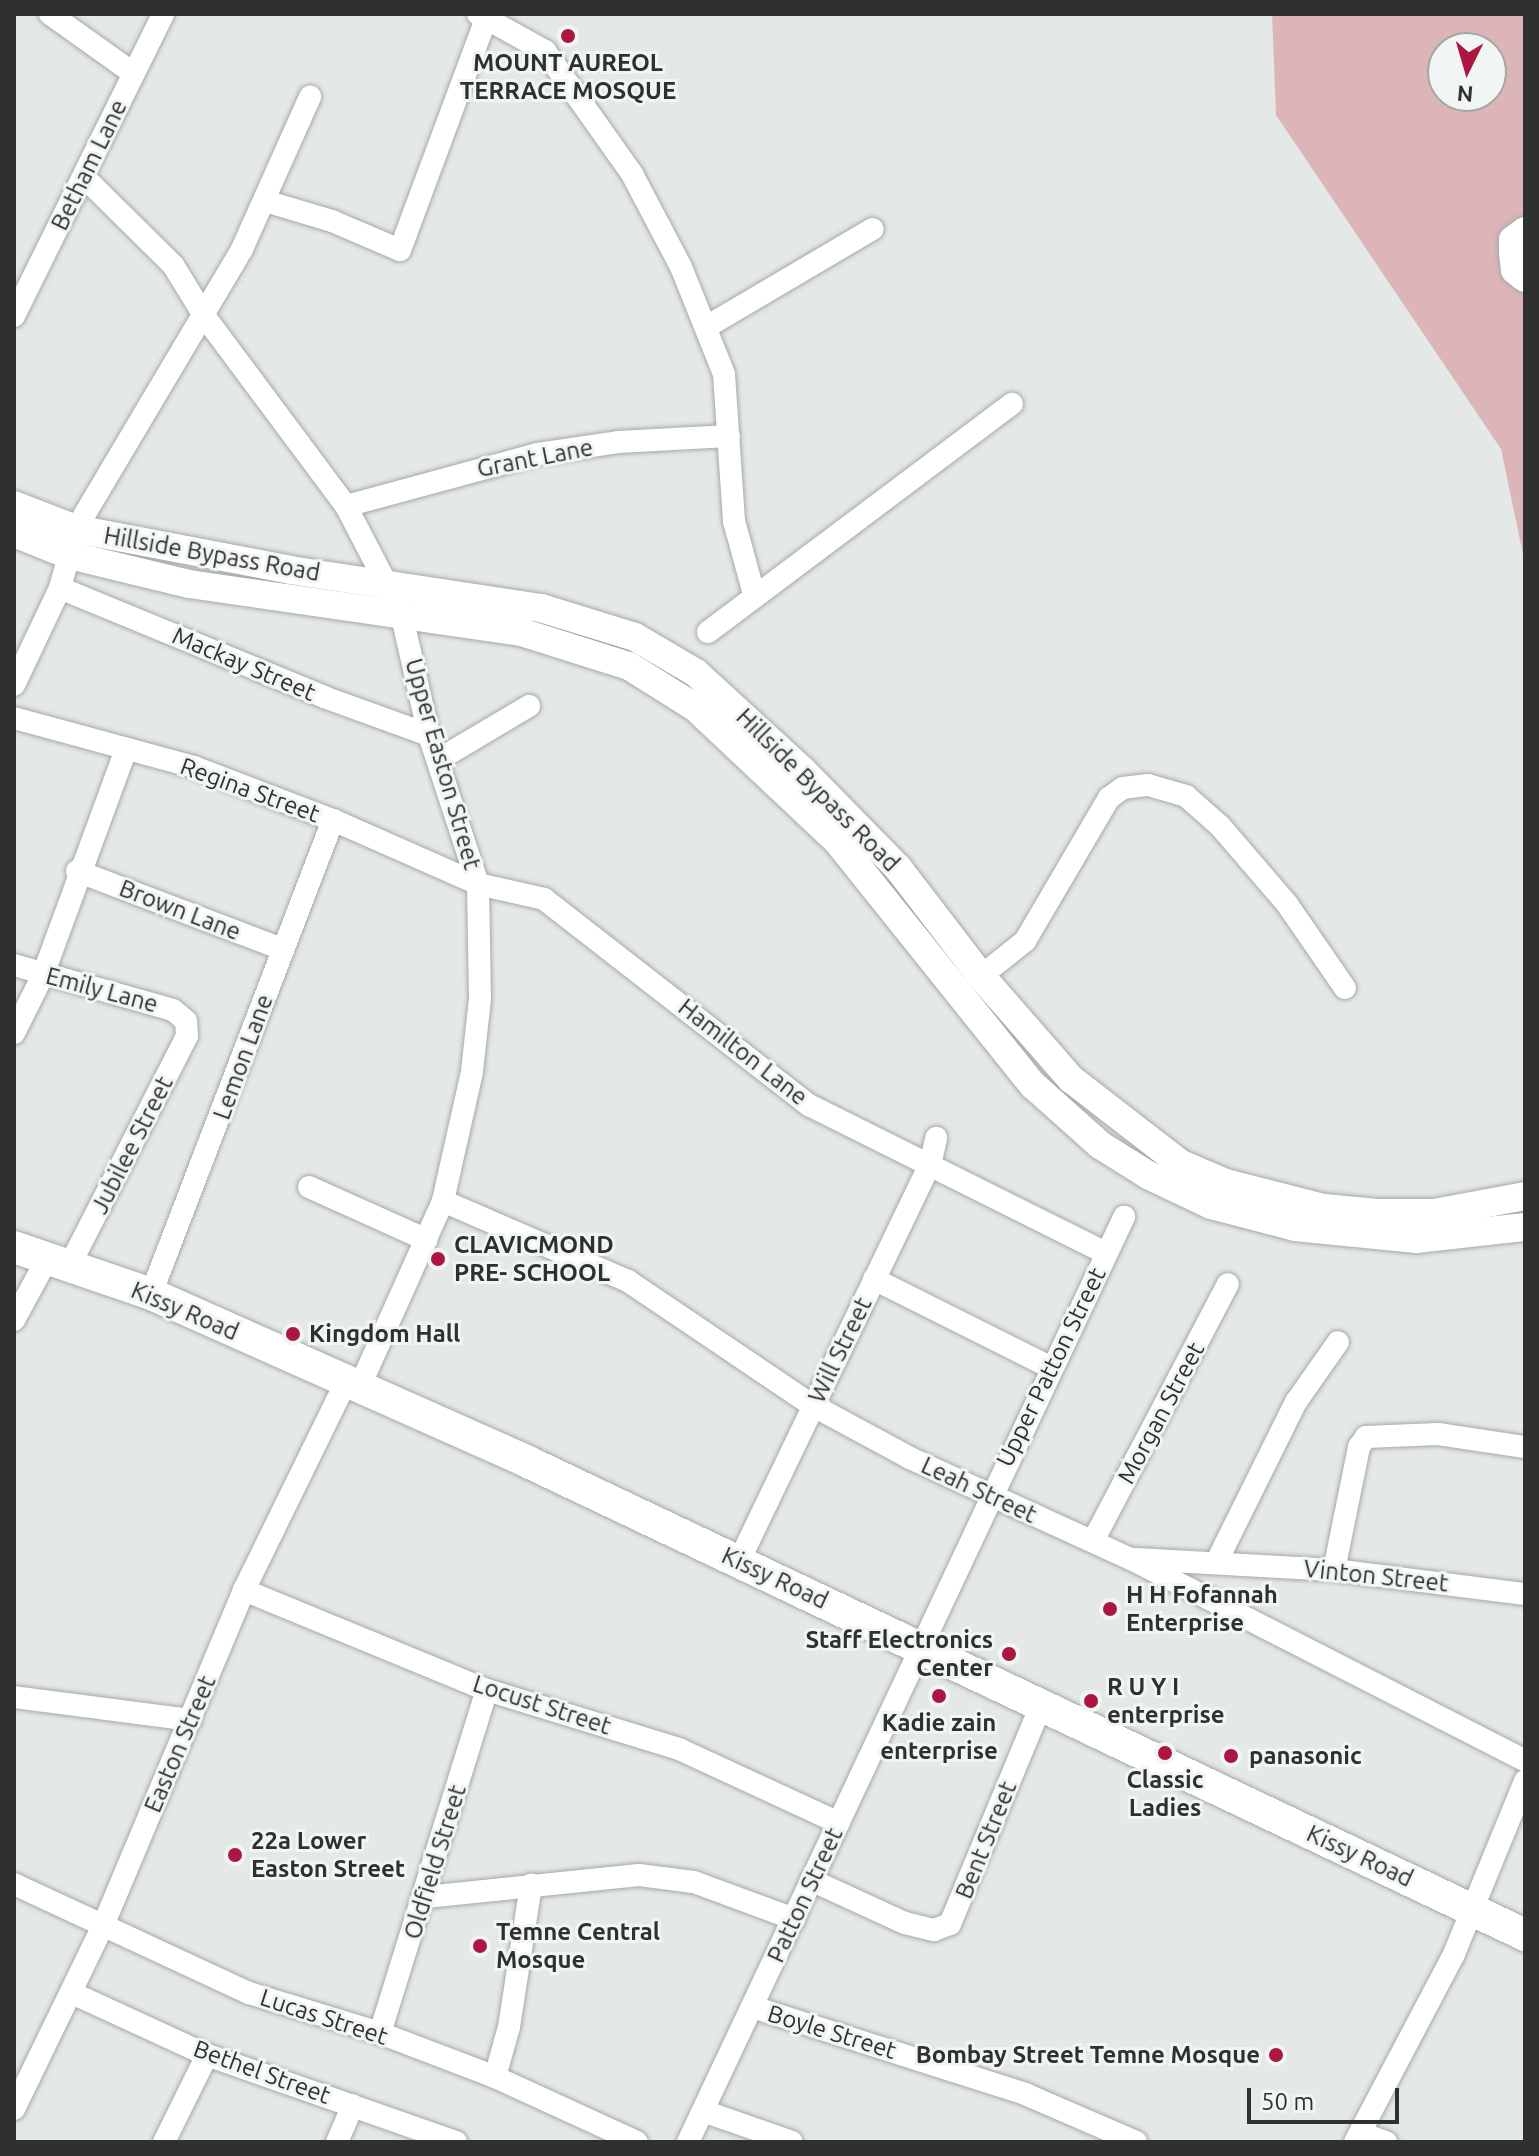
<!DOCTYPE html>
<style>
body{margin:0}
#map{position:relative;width:1539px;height:2156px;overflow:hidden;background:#e4e8e7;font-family:Ubuntu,sans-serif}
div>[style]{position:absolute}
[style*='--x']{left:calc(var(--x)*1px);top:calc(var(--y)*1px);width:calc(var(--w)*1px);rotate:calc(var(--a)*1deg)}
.green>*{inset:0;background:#dcb5b8}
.roads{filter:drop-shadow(0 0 2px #a6a9a9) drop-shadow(0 0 2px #a6a9a9)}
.minor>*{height:22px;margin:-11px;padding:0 11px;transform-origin:11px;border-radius:11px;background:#fff}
.tertiary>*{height:28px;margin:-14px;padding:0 14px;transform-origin:14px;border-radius:14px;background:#fff}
.secondary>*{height:32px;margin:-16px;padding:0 16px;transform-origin:16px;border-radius:16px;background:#fff}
.dots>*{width:22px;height:22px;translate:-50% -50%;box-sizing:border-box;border:4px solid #f1f5f4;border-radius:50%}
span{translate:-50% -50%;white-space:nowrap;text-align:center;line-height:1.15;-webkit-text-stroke:6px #f1f5f4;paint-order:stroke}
.poi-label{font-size:24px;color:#2f3130;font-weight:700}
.left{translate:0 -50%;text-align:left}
.right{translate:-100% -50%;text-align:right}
.street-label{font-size:24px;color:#2f3130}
.frame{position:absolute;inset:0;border:16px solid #2f3130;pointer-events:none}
.north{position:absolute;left:1427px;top:32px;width:80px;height:80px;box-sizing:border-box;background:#f1f5f4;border:2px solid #a3a7a6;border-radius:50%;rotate:185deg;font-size:22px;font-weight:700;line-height:32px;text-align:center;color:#2f3130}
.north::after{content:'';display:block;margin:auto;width:28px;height:36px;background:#ac1741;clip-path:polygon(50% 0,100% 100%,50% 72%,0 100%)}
.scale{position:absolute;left:1247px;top:2088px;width:152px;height:36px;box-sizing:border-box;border:4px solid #2f3130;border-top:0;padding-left:10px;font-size:24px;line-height:28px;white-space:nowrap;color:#2f3130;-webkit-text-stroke:6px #f1f5f4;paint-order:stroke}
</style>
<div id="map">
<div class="green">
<i style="clip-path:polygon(evenodd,1272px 14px,1525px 14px,1525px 564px,1501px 449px,1276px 115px,1272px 14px,1443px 48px,1491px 48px,1491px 96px,1443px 96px,1443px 48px)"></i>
</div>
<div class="roads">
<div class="minor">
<i style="--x:50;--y:14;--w:102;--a:35.4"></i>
<i style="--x:478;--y:14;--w:77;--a:28.9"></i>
<i style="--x:545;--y:51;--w:151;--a:54.7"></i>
<i style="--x:632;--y:174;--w:105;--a:62.2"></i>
<i style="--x:681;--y:267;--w:115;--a:68.1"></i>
<i style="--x:724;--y:374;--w:147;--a:86.1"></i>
<i style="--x:734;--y:521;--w:76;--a:74.7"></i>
<i style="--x:85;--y:178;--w:124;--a:44.7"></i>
<i style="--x:173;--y:265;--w:61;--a:58.4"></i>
<i style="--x:205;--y:317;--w:236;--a:53.3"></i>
<i style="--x:346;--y:506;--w:119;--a:62.6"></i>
<i style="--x:401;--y:612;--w:126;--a:77.2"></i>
<i style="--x:429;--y:735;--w:157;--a:71.8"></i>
<i style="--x:478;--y:884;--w:115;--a:89"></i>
<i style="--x:480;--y:999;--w:73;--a:96.3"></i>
<i style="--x:472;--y:1072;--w:132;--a:102.7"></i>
<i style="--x:443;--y:1201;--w:203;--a:114.2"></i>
<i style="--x:265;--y:201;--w:70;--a:16.6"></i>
<i style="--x:332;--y:221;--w:74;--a:23.1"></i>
<i style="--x:400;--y:250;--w:252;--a:-69.6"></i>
<i style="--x:14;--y:316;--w:337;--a:-63.7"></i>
<i style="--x:708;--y:326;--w:191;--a:-30.5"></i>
<i style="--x:346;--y:506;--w:199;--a:-15.2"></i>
<i style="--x:538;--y:454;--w:81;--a:-8.5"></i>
<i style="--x:618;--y:442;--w:111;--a:-3.1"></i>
<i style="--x:60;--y:588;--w:286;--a:22.4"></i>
<i style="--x:324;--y:697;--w:112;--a:19.9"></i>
<i style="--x:708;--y:632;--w:380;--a:-36.9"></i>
<i style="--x:14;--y:685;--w:107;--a:-64.6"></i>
<i style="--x:60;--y:588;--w:61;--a:-74.8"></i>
<i style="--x:76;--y:529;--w:326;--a:-59.3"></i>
<i style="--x:242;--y:249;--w:167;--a:-65.9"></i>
<i style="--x:14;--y:718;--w:187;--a:15.2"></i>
<i style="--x:194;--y:767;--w:149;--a:20.9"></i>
<i style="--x:333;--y:820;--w:158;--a:23.8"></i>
<i style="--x:478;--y:884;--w:68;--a:12.8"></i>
<i style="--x:544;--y:899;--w:336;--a:37.9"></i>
<i style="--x:809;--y:1105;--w:332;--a:26.5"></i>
<i style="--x:438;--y:760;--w:106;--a:-30.7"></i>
<i style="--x:77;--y:871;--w:219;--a:20.8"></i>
<i style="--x:14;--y:965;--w:165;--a:15.8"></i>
<i style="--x:173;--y:1010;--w:17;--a:40"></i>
<i style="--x:186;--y:1021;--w:15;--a:86"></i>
<i style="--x:187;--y:1036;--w:259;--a:117.1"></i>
<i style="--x:981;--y:976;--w:56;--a:-38.5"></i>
<i style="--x:1025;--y:941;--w:166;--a:-59.6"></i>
<i style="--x:1109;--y:798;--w:17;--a:-36"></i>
<i style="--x:1123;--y:788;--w:25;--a:-7"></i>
<i style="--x:1148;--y:785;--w:40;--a:16"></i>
<i style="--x:1186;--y:796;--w:45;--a:41.4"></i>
<i style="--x:1220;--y:826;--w:103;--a:49.3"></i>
<i style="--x:1287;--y:904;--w:102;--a:55.4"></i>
<i style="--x:14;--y:1033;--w:65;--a:-63.4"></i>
<i style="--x:43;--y:975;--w:241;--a:-69.8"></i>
<i style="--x:309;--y:1187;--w:129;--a:24.2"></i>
<i style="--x:443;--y:1201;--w:202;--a:23.4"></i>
<i style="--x:628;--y:1281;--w:222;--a:34"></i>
<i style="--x:812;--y:1405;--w:111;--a:28.4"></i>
<i style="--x:910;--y:1458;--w:243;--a:24.6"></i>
<i style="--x:1131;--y:1559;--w:443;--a:27.1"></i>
<i style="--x:874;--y:1279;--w:197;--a:26.6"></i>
<i style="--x:151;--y:1294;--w:508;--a:-68.99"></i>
<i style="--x:14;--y:1320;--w:67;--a:-61.5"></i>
<i style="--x:1093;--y:1541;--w:290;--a:-62.3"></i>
<i style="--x:1136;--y:1559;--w:198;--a:3.2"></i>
<i style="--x:1334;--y:1570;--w:193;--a:7.2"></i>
<i style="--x:739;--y:1561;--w:440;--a:-64.3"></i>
<i style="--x:930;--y:1165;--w:28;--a:-77"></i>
<i style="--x:1217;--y:1561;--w:178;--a:-63.6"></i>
<i style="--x:1296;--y:1402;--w:73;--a:-55"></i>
<i style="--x:1334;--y:1570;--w:126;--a:-78.5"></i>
<i style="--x:1359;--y:1447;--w:12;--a:-55"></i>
<i style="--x:1366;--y:1437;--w:72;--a:-2.4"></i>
<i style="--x:1438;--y:1434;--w:88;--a:8.5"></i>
<i style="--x:244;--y:1590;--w:263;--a:22.4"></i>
<i style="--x:487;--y:1690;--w:201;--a:17.1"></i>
<i style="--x:679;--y:1749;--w:176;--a:24.8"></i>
<i style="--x:14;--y:1697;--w:178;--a:7.4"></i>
<i style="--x:811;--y:1880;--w:103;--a:24.6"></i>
<i style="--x:905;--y:1923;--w:30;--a:14"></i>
<i style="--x:934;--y:1930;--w:17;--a:-21"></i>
<i style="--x:950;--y:1924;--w:237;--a:-67.4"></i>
<i style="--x:14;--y:1884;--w:259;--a:24.9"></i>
<i style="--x:249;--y:1993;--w:137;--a:17"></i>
<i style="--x:380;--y:2033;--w:123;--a:20.9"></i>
<i style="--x:495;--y:2077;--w:156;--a:24.6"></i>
<i style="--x:426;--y:1897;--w:214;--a:-5.9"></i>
<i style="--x:639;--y:1875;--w:55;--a:7.3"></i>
<i style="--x:694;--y:1882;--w:107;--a:20.3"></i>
<i style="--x:72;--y:1993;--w:149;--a:24.7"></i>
<i style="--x:207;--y:2055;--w:264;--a:19.3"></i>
<i style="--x:753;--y:2007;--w:286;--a:17.7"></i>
<i style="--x:1025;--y:2094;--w:121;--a:23.4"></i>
<i style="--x:380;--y:2033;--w:359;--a:-72.7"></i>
<i style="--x:495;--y:2077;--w:52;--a:-74.4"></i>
<i style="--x:509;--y:2027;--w:144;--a:-81.2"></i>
<i style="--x:14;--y:2109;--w:201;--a:-64.1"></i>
<i style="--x:102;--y:1928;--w:367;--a:-67.2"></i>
<i style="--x:244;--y:1590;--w:234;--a:-63.9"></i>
<i style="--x:703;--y:2111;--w:94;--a:19.2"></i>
<i style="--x:1361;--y:2133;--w:27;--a:20"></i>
<i style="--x:164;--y:2142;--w:97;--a:-63.7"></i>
<i style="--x:337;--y:2142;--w:40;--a:-66.6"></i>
<i style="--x:688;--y:2142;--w:1023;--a:-64.76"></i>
<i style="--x:1355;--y:2142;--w:212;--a:-62.2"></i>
<i style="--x:1454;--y:1954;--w:187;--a:-67.7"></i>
</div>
<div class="tertiary">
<i style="--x:1525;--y:231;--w:15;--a:143"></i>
<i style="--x:1513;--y:240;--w:12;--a:90"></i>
<i style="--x:1513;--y:252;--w:18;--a:84"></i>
<i style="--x:1515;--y:270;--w:13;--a:39"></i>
<i style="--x:14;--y:505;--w:66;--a:21.2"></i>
<i style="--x:76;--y:529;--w:218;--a:10.8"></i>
<i style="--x:290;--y:570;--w:254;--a:8.6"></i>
<i style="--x:541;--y:608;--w:98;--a:17.1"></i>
<i style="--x:635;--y:637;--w:71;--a:30.5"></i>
<i style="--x:696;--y:673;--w:144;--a:42.5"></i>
<i style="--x:802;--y:770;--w:137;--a:45.6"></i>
<i style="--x:898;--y:868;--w:136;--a:52.5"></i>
<i style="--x:981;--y:976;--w:137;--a:48.9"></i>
<i style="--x:1071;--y:1079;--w:139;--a:37.7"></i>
<i style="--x:1181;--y:1164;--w:49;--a:22.9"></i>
<i style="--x:1226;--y:1183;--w:101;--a:14.3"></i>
<i style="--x:1324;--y:1208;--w:54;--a:5.3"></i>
<i style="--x:1378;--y:1213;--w:56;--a:0"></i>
<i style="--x:1434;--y:1213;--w:93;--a:-10.6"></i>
<i style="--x:14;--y:533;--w:59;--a:21.8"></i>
<i style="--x:69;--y:555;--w:123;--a:13.6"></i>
<i style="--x:189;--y:584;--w:335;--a:8.2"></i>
<i style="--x:521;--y:632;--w:113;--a:17.5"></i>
<i style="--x:629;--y:666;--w:79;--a:32.1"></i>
<i style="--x:696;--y:708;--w:195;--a:43.3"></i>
<i style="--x:838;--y:842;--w:312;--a:51.3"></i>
<i style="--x:1033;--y:1085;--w:90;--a:41.8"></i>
<i style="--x:1100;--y:1145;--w:57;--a:32"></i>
<i style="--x:1148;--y:1175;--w:70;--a:25.5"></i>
<i style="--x:1211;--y:1205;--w:87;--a:14.7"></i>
<i style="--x:1295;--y:1227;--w:122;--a:5.7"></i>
<i style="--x:1416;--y:1239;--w:110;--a:-6.3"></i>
</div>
<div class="secondary">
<i style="--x:14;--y:1247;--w:145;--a:18.9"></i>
<i style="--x:151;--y:1294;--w:413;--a:24"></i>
<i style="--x:528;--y:1462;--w:1104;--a:25.38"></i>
</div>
</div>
<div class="dots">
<i style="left:568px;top:36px;background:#ac1741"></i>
<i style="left:438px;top:1259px;background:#ac1741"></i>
<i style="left:293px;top:1334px;background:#ac1741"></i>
<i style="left:1110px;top:1609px;background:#ac1741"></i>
<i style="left:1009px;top:1654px;background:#ac1741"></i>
<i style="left:939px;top:1696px;background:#ac1741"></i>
<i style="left:1091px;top:1701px;background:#ac1741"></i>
<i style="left:1165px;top:1753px;background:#ac1741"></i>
<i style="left:1231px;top:1756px;background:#ac1741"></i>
<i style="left:235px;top:1855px;background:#ac1741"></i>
<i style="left:480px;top:1946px;background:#ac1741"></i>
<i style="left:1276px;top:2055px;background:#ac1741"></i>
</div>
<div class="poi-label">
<span style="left:568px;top:77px">MOUNT AUREOL<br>TERRACE MOSQUE</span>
<span class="left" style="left:454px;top:1259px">CLAVICMOND<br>PRE- SCHOOL</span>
<span class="left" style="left:309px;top:1334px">Kingdom Hall</span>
<span class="left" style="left:1126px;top:1609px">H H Fofannah<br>Enterprise</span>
<span class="right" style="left:993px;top:1654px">Staff Electronics<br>Center</span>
<span class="left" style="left:1107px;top:1701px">R U Y I<br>enterprise</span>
<span style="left:939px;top:1737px">Kadie zain<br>enterprise</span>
<span class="left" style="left:1249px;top:1756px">panasonic</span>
<span style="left:1165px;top:1794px">Classic<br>Ladies</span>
<span class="left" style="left:251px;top:1855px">22a Lower<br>Easton Street</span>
<span class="left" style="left:496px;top:1946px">Temne Central<br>Mosque</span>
<span class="right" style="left:1260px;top:2055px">Bombay Street Temne Mosque</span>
</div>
<div class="street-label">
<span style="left:89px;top:165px;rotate:-64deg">Betham Lane</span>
<span style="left:535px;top:458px;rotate:-11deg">Grant Lane</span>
<span style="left:212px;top:554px;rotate:10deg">Hillside Bypass Road</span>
<span style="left:244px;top:664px;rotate:23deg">Mackay Street</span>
<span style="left:443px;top:764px;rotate:74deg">Upper Easton Street</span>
<span style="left:250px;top:790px;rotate:20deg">Regina Street</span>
<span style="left:818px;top:790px;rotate:45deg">Hillside Bypass Road</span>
<span style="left:180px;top:910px;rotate:21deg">Brown Lane</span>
<span style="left:102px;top:990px;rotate:15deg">Emily Lane</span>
<span style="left:743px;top:1052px;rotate:38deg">Hamilton Lane</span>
<span style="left:243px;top:1057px;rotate:-70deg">Lemon Lane</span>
<span style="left:132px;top:1145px;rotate:-63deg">Jubilee Street</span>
<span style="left:185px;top:1311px;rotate:23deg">Kissy Road</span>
<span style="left:840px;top:1350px;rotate:-64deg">Will Street</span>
<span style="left:1051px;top:1367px;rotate:-64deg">Upper Patton Street</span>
<span style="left:1161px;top:1413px;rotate:-62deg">Morgan Street</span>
<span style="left:979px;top:1490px;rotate:25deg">Leah Street</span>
<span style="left:1376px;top:1576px;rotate:6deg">Vinton Street</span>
<span style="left:775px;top:1578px;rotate:25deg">Kissy Road</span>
<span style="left:542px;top:1705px;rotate:18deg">Locust Street</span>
<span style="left:180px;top:1744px;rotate:-67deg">Easton Street</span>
<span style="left:986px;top:1840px;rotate:-68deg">Bent Street</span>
<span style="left:1360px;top:1856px;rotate:25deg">Kissy Road</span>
<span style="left:435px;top:1862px;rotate:-73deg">Oldfield Street</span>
<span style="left:805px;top:1895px;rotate:-65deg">Patton Street</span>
<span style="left:324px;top:2017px;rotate:18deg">Lucas Street</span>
<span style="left:832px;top:2032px;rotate:17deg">Boyle Street</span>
<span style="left:262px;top:2072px;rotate:20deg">Bethel Street</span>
</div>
<div class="frame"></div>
<div class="north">N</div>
<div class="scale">50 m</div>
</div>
